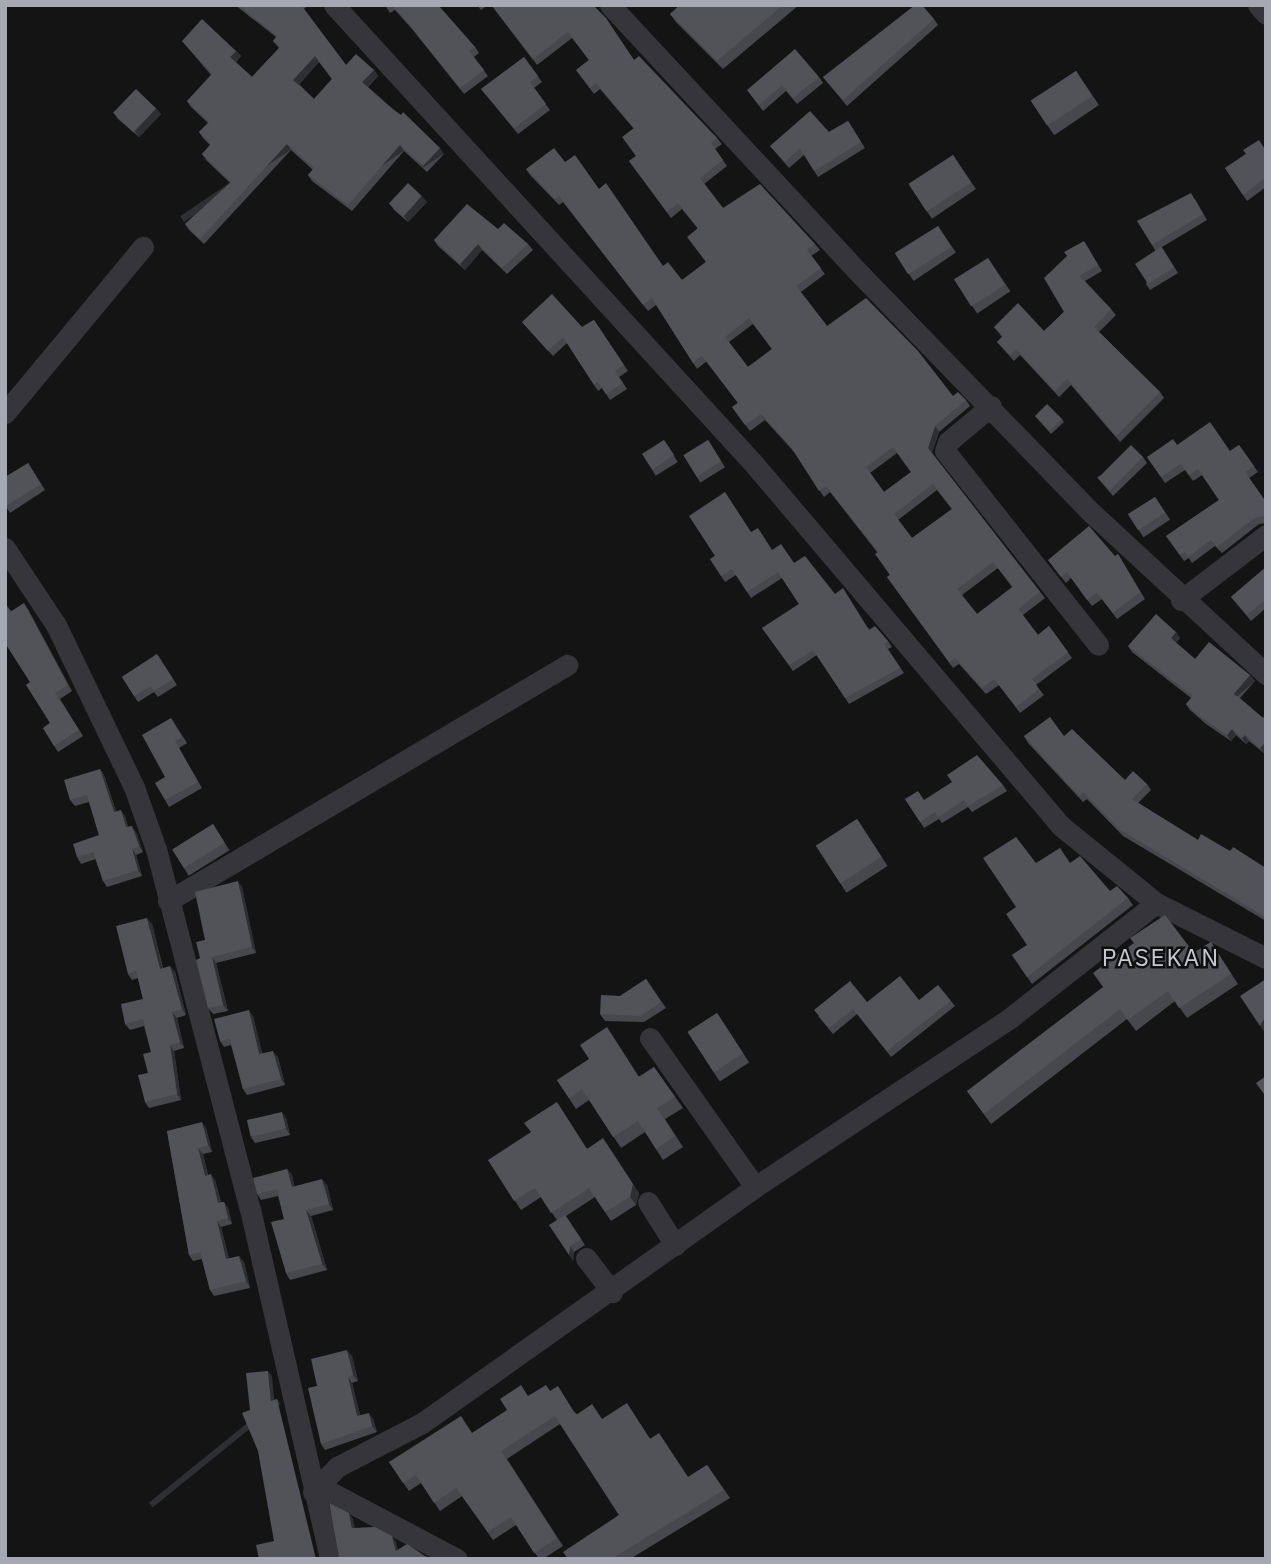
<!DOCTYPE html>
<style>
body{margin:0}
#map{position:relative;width:1271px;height:1564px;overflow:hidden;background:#141415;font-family:"IBM Plex Sans",sans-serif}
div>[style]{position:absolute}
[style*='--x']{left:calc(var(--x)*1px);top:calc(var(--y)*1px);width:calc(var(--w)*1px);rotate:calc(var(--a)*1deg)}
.minor>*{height:21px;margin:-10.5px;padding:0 10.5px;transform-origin:10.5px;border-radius:10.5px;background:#35353a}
.wall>*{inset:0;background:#47484d;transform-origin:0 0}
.shaded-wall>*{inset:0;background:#2e2f32;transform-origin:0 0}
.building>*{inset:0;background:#515358;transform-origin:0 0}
span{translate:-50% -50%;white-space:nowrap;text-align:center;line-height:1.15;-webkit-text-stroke:5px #0f0f10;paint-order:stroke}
.quarter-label{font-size:24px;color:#c7c8d1;letter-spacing:2px}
.frame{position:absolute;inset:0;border:7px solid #a6a9b4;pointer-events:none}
</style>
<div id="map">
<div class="minor">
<i style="--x:334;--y:5;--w:622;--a:47.54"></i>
<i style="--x:754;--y:464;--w:475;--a:49.7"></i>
<i style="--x:1061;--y:826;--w:122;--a:39"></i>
<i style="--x:1156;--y:903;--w:123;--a:26.6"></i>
<i style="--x:610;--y:5;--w:369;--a:47.1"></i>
<i style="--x:861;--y:275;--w:333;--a:45.9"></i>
<i style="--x:1093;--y:514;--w:236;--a:42.8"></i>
<i style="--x:1258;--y:5;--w:12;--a:48"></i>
<i style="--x:991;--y:406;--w:56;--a:140.1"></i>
<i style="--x:948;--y:442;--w:9;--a:108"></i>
<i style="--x:945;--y:451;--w:247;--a:51.7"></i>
<i style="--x:5;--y:413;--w:216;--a:-50.3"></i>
<i style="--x:5;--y:548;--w:92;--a:56.5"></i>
<i style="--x:56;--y:625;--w:180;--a:64.3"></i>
<i style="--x:134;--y:787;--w:66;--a:70.5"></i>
<i style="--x:156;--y:849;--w:372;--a:75.4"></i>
<i style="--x:250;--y:1209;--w:359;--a:77.1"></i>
<i style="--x:1181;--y:600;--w:107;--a:-37.4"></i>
<i style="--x:168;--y:901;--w:464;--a:-30.6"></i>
<i style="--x:650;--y:1038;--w:182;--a:54.8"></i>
<i style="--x:648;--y:1202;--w:51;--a:57.9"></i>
<i style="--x:586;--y:1258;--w:43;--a:52.6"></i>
<i style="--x:319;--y:1486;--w:156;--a:27.9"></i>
<i style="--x:313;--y:1492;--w:35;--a:-46"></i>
<i style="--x:337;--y:1467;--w:96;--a:-27.4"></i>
<i style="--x:422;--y:1423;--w:408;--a:-35.3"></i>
<i style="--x:755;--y:1187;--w:306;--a:-33.5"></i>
<i style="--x:1010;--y:1018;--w:186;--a:-38.2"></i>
</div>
<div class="wall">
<i style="clip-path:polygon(evenodd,235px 5px,308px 5px,304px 9px,346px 65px,374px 70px,378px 76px,368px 87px,444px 154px,427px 172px,404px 151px,352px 211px,312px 181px,308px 175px,313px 170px,291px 150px,204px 244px,189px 230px,185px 224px,230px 183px,206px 160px,202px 154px,210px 145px,203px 138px,199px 132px,208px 123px,191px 107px,187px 101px,211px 75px,182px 41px,236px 51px,241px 56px,236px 62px,252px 77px,279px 48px,273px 41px,276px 37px,235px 5px,319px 62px,332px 79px,314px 99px,299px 84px,319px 62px)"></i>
<i style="clip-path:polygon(385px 5px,438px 5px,475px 47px,479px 53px,474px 57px,488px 76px,464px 94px,412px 29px,395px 10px,390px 13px)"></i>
<i style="clip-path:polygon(477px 5px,488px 5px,481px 10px)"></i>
<i style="clip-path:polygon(evenodd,491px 5px,593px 5px,634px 60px,717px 138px,722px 144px,715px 149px,727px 166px,704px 184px,723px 208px,815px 244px,820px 250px,811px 256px,825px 274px,801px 292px,827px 326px,953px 396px,966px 400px,970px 406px,939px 432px,932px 453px,1045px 598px,1023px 615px,1038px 635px,1049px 626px,1072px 658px,1036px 685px,1044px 695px,1020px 713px,999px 685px,986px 694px,959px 664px,953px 668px,887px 577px,890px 575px,877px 552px,830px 492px,824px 497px,794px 452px,765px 420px,750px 431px,732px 407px,738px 403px,707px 361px,697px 369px,656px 305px,648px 311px,563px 202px,559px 205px,530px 175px,526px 169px,565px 162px,599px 189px,663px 266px,682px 280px,706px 262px,698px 229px,682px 209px,671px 218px,629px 161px,636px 156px,634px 129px,600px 89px,594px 94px,576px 70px,589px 60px,572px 38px,537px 65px,491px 5px,753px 324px,772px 349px,748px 367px,729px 342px,753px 324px,491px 5px,897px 453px,911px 472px,884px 492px,870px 473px,897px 453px,491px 5px,937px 490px,952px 509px,912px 538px,898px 520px,937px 490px,491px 5px,998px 568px,1012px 587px,977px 614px,962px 595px,998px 568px)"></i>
<i style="clip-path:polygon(680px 5px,799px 5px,723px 69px,676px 22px,670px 14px)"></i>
<i style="clip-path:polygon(934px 19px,938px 25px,847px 106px,823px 77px)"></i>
<i style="clip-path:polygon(524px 57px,542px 82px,534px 88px,550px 110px,518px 134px,481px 89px)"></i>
<i style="left:1076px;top:71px;width:41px;height:54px;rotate:56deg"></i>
<i style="clip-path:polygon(819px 77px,823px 83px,797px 104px,786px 91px,763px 111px,747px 90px)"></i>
<i style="clip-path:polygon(114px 113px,161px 114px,139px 137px,118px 119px)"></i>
<i style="clip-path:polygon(848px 121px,865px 148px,818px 177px,804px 155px,789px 168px,770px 146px,829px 132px)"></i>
<i style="clip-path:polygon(1266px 150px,1266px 187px,1247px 201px,1225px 168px,1246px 154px)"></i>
<i style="left:953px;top:155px;width:41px;height:53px;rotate:56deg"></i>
<i style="clip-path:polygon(1195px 199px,1207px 220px,1162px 247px,1178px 273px,1150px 290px,1146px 284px,1155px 250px,1152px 245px)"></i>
<i style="clip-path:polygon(427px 202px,408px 222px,394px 210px,390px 204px)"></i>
<i style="left:938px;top:226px;width:32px;height:51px;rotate:56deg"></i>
<i style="clip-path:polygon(498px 229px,528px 244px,533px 250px,507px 274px,482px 250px,465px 270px,438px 246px,434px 240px)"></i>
<i style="clip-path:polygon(1084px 241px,1102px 271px,1085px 281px,1111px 309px,1116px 315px,1099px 332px,1160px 392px,1164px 398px,1120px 442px,1071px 385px,1059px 397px,1020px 355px,1014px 361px,997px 342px,1002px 337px,994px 327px,1044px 331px,1064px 312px)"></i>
<i style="left:988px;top:258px;width:40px;height:40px;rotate:56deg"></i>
<i style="clip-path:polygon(594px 320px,628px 371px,619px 377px,627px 389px,610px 400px,602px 388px,598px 391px,567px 343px,553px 356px,522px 322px,582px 327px)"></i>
<i style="clip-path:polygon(1035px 416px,1062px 419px,1064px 422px,1051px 434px)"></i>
<i style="left:664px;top:440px;width:26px;height:26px;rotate:58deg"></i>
<i style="left:708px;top:440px;width:32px;height:29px;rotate:58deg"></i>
<i style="clip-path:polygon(1177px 445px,1230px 451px,1239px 445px,1258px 472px,1249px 478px,1266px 502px,1266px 523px,1259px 524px,1222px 553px,1215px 546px,1192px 563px,1189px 558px,1184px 561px,1166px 536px,1219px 500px,1202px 475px,1193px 481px,1185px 470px,1165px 483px,1147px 457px)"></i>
<i style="clip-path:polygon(1143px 457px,1147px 463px,1113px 496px,1097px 477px)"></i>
<i style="clip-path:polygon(28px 463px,45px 490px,10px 513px,5px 505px)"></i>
<i style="left:1155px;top:497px;width:27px;height:32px;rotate:56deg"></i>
<i style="clip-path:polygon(752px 532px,772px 550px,794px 563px,835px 594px,870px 630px,888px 641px,892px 647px,888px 649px,904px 673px,849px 704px,817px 655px,793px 671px,762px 628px,799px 604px,782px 578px,751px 598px,736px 575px,725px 582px,710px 559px)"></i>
<i style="clip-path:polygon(1118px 554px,1145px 599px,1117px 619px,1102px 599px,1092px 606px,1071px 578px,1066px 583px,1048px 560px,1115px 556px)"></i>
<i style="clip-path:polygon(1266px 567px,1266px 608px,1251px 621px,1231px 597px)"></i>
<i style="clip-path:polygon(5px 603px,11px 611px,28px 609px,72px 691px,60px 699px,83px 736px,58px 752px,43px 728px,50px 723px,30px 682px,6px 644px,5px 645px)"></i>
<i style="clip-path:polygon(1176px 632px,1180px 638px,1176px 643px,1195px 659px,1250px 675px,1255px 681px,1240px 698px,1263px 718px,1266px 714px,1266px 753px,1265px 754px,1249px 741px,1246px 744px,1236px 735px,1231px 741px,1206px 724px,1190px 710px,1186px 704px,1191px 698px,1132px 652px,1128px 646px)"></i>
<i style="clip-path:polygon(157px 654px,177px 685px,158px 697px,154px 692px,138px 702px,122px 677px)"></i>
<i style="clip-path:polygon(171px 718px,187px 743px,179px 748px,202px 788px,169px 807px,165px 800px,165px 777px)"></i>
<i style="clip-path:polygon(1024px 736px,1064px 736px,1125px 780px,1147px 784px,1151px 790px,1138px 803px,1198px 840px,1230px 851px,1266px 868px,1266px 921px,1123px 836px,1087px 799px,1083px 802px,1028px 743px)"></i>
<i style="clip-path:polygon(100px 769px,104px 775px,116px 811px,125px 816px,128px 827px,136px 832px,143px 852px,136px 855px,142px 876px,107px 887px,103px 881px,96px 859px,81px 864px,77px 857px,99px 835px,89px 802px,75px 806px,70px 800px)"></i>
<i style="clip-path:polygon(1003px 785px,1007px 791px,972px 812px,968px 807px,942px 823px,939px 819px,924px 828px,905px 799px,924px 800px)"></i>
<i style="left:857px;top:819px;width:56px;height:49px;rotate:57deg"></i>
<i style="left:213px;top:824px;width:31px;height:48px;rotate:58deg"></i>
<i style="clip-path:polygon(1036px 863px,1070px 863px,1110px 891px,1128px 898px,1133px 905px,1032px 984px,1012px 955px,1027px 945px,1016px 907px)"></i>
<i style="clip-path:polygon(242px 887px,256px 953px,216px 963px,228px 1011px,213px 1014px,208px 1008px,200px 958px,205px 940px)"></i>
<i style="clip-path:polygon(152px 924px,163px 968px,175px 972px,186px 1015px,177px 1018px,184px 1048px,174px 1051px,181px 1100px,149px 1108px,145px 1102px,151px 1052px,144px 1026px,130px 1030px,125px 1024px,143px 999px,138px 978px,132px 980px,128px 974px)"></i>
<i style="clip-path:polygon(1211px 942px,1238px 984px,1187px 1018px,1175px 1001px,1136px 1031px,1127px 1019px,991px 1124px,967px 1091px)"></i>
<i style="clip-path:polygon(646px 979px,666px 1008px,644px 1022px,605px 1021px,600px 1014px,620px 996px)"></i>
<i style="clip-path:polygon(919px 1000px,951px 1001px,955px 1006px,891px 1057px,857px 1014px,833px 1034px,818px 1016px,867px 1002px)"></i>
<i style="left:717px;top:1013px;width:59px;height:35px;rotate:57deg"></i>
<i style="clip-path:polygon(253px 1016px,262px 1053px,278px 1057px,285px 1085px,247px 1095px,243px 1089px,231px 1045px,224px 1047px,220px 1041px)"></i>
<i style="clip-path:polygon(654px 1067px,683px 1108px,665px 1119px,683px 1147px,663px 1160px,645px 1132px,621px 1148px,589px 1100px,576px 1109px,557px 1080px,640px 1076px)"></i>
<i style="clip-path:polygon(286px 1118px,290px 1135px,255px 1143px,251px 1137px)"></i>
<i style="clip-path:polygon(206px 1128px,212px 1152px,203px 1154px,208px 1175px,215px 1180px,221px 1202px,224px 1202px,228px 1208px,232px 1224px,221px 1227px,229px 1259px,244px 1262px,250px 1288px,214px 1296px,210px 1290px,202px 1259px,193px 1261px,189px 1255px,167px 1131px)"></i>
<i style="clip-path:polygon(587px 1148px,639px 1193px,636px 1205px,611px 1221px,595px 1197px,566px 1216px,585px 1245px,574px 1252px,573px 1261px,557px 1220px,541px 1197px,521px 1210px,488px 1160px)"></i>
<i style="clip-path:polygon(287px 1169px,292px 1175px,294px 1186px,327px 1185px,333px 1210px,311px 1216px,327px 1270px,290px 1280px,286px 1273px,284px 1219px,278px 1196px,261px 1200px,257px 1194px)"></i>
<i style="clip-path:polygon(352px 1356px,358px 1381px,352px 1383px,360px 1415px,373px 1419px,377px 1432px,325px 1450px,321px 1444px,317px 1386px)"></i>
<i style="clip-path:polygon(550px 1391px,577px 1414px,602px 1419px,650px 1438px,688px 1477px,707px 1465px,730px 1498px,630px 1559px,568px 1559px,619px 1515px,560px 1424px,507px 1459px,563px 1546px,543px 1559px,539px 1559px,516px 1525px,493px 1540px,462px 1496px,440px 1511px,421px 1483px,409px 1491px,389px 1462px,473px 1433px,529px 1396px)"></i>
</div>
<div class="shaded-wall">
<i style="clip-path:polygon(236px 51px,241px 56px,234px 63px,230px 57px)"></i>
<i style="clip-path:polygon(315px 56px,319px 62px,298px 86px,293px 80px)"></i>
<i style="clip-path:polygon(374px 70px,378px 76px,366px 88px,362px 82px)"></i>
<i style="clip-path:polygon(156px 108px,161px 114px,139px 137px,135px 131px)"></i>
<i style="left:287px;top:144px;width:7px;height:129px;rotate:56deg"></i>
<i style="left:400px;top:145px;width:7px;height:79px;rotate:56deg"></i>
<i style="left:440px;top:148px;width:7px;height:25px;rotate:56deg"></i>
<i style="clip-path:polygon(422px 196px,427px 202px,408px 222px,404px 216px)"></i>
<i style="clip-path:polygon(478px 244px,482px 250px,465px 270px,460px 264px)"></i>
<i style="clip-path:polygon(935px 426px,939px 432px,932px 454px,928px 448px)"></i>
<i style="clip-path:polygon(24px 603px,28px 609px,72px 691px,68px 685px)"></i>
<i style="clip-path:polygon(1176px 632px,1180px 638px,1175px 644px,1171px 638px)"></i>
<i style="left:1250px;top:675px;width:8px;height:25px;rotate:50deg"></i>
<i style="clip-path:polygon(1232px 729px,1236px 735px,1231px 741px,1227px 735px)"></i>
<i style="clip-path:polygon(1245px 735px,1249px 741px,1246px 744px,1242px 738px)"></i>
<i style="clip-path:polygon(1266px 742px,1266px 753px,1265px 754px,1260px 748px)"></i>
<i style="clip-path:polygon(100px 769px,104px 775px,118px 818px,114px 812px)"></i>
<i style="clip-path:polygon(121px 810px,125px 816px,130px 833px,126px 827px)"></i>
<i style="clip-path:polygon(132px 826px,136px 832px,143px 852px,139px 846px)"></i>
<i style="clip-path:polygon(132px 849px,136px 855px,142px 876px,138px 870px)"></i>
<i style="clip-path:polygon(238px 881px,242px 887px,256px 953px,252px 947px)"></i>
<i style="clip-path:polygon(147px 918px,152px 924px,164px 975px,160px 969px)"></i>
<i style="clip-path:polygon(212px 957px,216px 963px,228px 1011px,223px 1005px)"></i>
<i style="clip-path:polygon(170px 966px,175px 972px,186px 1015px,182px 1009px)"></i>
<i style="clip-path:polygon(249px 1010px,253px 1016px,264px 1060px,259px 1054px)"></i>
<i style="clip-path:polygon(172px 1012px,177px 1018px,184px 1048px,180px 1042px)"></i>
<i style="clip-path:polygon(1266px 1016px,1266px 1029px,1264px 1032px,1260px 1026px)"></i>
<i style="clip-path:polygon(170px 1045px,174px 1051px,181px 1100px,177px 1094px)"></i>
<i style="clip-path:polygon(273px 1051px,278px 1057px,285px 1085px,281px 1079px)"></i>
<i style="clip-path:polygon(282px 1112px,286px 1118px,290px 1135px,286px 1129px)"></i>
<i style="clip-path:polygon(202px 1122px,206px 1128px,212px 1152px,208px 1145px)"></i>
<i style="clip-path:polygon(609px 1147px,639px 1193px,636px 1205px,630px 1197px)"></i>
<i style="clip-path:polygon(198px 1148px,203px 1154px,209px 1182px,205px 1176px)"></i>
<i style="clip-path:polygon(287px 1169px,292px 1175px,296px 1193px,292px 1187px)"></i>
<i style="clip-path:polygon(211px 1174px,215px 1180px,222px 1209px,218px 1203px)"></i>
<i style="clip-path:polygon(322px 1179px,327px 1185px,333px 1210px,329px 1204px)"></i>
<i style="clip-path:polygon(224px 1202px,228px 1208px,232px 1224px,228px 1218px)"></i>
<i style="clip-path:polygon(306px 1210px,311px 1216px,327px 1270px,322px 1264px)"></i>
<i style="clip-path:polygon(217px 1221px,221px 1227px,231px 1266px,226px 1259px)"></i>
<i style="clip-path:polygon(570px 1246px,574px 1252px,573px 1261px,569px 1255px)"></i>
<i style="clip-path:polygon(239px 1256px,244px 1262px,250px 1288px,246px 1281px)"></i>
<i style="clip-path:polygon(347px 1350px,352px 1356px,358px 1381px,353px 1375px)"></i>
<i style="clip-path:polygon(268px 1371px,272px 1376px,275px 1407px,271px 1401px)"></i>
<i style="clip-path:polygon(348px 1377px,352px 1383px,362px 1422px,357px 1416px)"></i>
<i style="left:277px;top:1399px;width:6px;height:165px;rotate:51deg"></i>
<i style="clip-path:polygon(369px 1413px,373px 1419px,377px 1432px,372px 1426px)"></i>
<i style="clip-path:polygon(349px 1513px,353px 1519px,356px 1534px,352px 1528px)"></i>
<i style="clip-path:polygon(392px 1536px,396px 1542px,400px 1557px,396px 1551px)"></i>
</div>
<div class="building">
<i style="clip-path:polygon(evenodd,238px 5px,301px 5px,346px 65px,356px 54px,374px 70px,362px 82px,387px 105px,401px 115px,403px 112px,440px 148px,423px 166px,400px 145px,348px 205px,308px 175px,314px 168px,287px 144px,200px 239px,185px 224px,231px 182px,202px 154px,211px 144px,199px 132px,209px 122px,187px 101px,212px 74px,182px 41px,202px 19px,236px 51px,230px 57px,252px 77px,280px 47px,273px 41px,277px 36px,238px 5px,315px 56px,332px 79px,314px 99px,293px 80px,315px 56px)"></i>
<i style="clip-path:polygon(392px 5px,438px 5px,475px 47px,469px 51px,484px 70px,460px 88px,408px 23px)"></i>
<i style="clip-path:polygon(evenodd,492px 5px,593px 5px,606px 18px,634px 60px,639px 56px,717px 138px,711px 143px,723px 160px,700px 178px,723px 208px,760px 184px,815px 244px,807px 250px,821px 268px,796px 286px,827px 326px,866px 298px,918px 351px,953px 396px,958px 392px,966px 400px,935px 426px,928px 448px,1040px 592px,1018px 609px,1038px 635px,1049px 626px,1068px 652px,1032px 679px,1039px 689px,1016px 707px,994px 679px,982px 688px,955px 658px,949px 662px,887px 577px,890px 575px,875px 554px,878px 552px,826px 486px,819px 491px,791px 447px,761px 414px,745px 425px,732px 407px,738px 403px,702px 356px,693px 363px,652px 298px,643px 305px,559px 196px,555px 199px,526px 169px,554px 148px,565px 162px,575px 155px,599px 189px,606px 183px,663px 266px,668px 262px,682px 280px,706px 262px,687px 237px,698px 228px,678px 203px,667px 212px,629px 161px,636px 156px,622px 137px,634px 128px,596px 83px,590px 88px,576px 70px,589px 60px,568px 32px,533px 59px,492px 5px,749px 318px,772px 349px,748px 367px,725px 337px,749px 318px,492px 5px,893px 447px,911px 472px,884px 492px,866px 467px,893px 447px,492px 5px,933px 484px,952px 509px,912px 538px,894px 514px,933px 484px,492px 5px,993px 562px,1013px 587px,977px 614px,957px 589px,993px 562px)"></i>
<i style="clip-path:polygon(680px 5px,783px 5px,717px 61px,670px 14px)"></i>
<i style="clip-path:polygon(915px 5px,922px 5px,934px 19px,843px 100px,823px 77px)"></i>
<i style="clip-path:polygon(795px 49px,819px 77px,793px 98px,782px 85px,759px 105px,747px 90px)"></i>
<i style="clip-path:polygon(524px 57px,538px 76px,530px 82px,546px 104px,514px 128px,481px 89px)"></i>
<i style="left:1076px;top:71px;width:30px;height:54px;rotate:57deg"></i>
<i style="left:136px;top:89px;width:28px;height:33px;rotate:44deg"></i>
<i style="clip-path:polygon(810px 111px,829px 132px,848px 121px,861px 142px,814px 171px,800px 148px,785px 162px,770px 146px)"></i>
<i style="clip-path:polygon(1259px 140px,1266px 151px,1266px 177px,1243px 195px,1225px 168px,1246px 154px,1243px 150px)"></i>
<i style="left:953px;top:155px;width:33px;height:53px;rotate:57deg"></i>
<i style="left:408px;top:183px;width:19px;height:28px;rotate:43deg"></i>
<i style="clip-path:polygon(1191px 193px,1203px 214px,1152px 245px,1137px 221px)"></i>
<i style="clip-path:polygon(467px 204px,498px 229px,504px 223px,528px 244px,502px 268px,478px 244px,460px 264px,434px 240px)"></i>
<i style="left:938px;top:226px;width:25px;height:51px;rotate:58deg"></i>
<i style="clip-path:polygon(1084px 241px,1098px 265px,1079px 276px,1111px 309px,1094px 327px,1160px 392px,1116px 436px,1067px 379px,1055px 391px,1016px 349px,1010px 355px,997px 342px,1003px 336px,994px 327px,1018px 303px,1044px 331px,1064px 312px,1044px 278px,1067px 256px,1064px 252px)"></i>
<i style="left:1161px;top:247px;width:24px;height:31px;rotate:57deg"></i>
<i style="left:988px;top:258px;width:32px;height:40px;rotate:58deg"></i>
<i style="clip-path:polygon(552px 294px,582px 327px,594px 320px,624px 365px,615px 371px,623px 383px,606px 394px,598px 382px,594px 385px,563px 337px,548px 351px,522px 322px)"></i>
<i style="left:1047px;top:404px;width:21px;height:17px;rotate:45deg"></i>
<i style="clip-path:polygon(1210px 422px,1230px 451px,1239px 445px,1254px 466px,1245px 472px,1266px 502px,1266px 516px,1254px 518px,1217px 547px,1211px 540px,1188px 557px,1185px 552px,1180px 555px,1166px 536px,1219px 500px,1198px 469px,1189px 475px,1181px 464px,1161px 477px,1147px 457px,1173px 439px,1177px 445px)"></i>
<i style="left:664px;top:440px;width:18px;height:26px;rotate:56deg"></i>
<i style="left:708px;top:440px;width:25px;height:29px;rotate:58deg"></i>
<i style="left:1131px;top:445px;width:17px;height:47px;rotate:45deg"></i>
<i style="clip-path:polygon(28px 463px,41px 484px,6px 506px,5px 477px)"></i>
<i style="clip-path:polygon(725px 492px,751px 532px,758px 528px,772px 550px,781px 544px,794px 563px,805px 556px,835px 594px,843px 588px,869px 630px,875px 626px,888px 641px,884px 644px,900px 668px,845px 698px,813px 650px,789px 665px,762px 628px,799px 604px,778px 572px,747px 592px,732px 569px,721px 576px,710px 559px,715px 556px,689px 516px)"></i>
<i style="left:1155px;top:497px;width:19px;height:32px;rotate:58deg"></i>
<i style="clip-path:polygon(1089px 526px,1115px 556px,1118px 554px,1140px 592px,1113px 613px,1097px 593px,1087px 600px,1067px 572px,1061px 577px,1048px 560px)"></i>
<i style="clip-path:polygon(1266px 567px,1266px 599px,1247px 615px,1231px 597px)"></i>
<i style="clip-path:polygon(5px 603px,10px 612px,24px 603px,68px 685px,55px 693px,79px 730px,54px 746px,43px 728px,50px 723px,26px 685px,30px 682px,5px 643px)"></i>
<i style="clip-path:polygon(1156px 614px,1176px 632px,1171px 638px,1195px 659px,1209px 642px,1250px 675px,1234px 694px,1263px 718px,1266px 714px,1266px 742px,1260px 748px,1245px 735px,1242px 738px,1232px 729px,1227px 735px,1202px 718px,1186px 704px,1193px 696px,1128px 646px)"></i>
<i style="clip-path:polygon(157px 654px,173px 679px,154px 691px,151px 686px,134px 696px,122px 677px)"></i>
<i style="clip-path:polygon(1050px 717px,1064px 736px,1072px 729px,1125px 780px,1133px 771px,1147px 784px,1132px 799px,1198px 840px,1201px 834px,1230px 851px,1233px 847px,1266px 868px,1266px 917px,1119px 829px,1083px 792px,1079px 796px,1024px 736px)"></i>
<i style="clip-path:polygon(171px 718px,182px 737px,175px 741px,198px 782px,165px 800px,155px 783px,165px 777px,142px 735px)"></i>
<i style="clip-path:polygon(977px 755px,1003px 785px,968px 806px,964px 800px,938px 817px,935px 812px,920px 822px,905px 799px,918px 791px,924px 800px,952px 782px,947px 775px)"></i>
<i style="clip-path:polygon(100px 769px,114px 812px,121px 810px,126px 827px,132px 826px,139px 846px,132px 849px,138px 870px,103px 881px,93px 852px,77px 857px,73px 844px,99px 835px,87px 795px,70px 800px,64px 780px)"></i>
<i style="left:857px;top:819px;width:45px;height:49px;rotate:57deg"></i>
<i style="left:213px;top:824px;width:22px;height:48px;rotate:58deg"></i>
<i style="clip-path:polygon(1016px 837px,1036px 863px,1060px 848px,1070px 863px,1080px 856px,1110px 891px,1117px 886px,1128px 898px,1027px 977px,1012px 955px,1027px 945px,1006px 914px,1016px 907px,983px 858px)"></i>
<i style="clip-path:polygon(238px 881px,252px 947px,212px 957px,223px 1005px,208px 1008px,196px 960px,200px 958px,196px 942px,205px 940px,195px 892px)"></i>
<i style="clip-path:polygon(1165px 915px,1194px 953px,1211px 942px,1231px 974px,1179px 1008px,1168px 991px,1128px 1020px,1120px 1009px,984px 1114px,967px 1091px,1103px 987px,1093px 973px,1134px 943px,1130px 938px)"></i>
<i style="clip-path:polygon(147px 918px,160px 969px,170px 966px,182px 1009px,172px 1012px,180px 1042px,170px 1045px,177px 1094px,145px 1102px,138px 1075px,148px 1073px,143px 1054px,151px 1052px,143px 1019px,125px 1024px,121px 1004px,143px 999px,136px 971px,128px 974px,116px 926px)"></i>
<i style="clip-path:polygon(900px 976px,919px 1000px,938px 985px,951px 1001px,887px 1051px,853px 1009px,829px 1028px,814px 1010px,850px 981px,867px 1002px)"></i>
<i style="clip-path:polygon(646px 979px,661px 1002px,640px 1016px,600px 1014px,601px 995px,620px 996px)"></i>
<i style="clip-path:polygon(1266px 979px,1266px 1016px,1260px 1026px,1240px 996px)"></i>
<i style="clip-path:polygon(249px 1010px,259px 1054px,273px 1051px,281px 1079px,243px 1089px,230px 1039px,220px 1041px,214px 1019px)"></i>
<i style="left:717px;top:1013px;width:48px;height:35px;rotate:57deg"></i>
<i style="clip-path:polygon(607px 1027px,639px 1077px,654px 1067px,675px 1097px,657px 1108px,675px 1136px,656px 1149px,638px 1121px,613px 1137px,582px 1089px,569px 1098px,557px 1080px,589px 1059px,580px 1045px)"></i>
<i style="clip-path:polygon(1266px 1076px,1266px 1097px,1256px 1083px)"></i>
<i style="clip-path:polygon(557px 1102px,587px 1149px,603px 1138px,633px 1184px,630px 1197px,605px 1212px,589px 1188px,551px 1213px,535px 1188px,514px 1201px,488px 1160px,531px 1132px,524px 1123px)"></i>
<i style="left:282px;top:1112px;width:17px;height:36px;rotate:77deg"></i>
<i style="clip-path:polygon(202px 1122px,208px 1145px,198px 1148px,205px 1176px,211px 1174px,218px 1203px,224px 1202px,228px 1218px,217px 1221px,226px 1259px,239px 1256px,246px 1281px,210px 1290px,200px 1252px,189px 1255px,167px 1131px)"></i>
<i style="clip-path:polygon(287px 1169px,292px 1187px,322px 1179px,329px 1204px,306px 1210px,322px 1264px,286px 1273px,271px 1222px,284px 1219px,277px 1189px,257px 1194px,253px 1178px)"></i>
<i style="clip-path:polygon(565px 1215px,581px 1239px,570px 1246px,569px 1255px,549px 1225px)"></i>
<i style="clip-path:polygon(347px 1350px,353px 1375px,348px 1377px,357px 1416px,369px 1413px,372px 1426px,321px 1444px,308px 1388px,317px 1386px,311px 1359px)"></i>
<i style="clip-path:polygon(268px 1371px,271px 1401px,277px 1399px,316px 1559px,259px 1559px,256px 1545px,274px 1541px,258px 1451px,242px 1413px,250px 1410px,246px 1373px)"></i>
<i style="clip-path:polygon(521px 1385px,528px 1396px,546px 1385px,550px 1391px,558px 1386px,576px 1415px,592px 1404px,602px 1419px,627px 1403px,650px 1439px,659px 1433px,688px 1477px,707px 1465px,724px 1490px,611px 1559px,568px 1559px,563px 1552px,619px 1515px,555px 1416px,501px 1451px,557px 1538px,534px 1553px,511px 1517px,488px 1532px,456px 1488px,434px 1503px,416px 1475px,403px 1483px,389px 1462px,461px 1416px,472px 1433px,507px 1410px,500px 1399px)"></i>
<i style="clip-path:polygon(329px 1503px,349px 1513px,352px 1528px,375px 1527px,392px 1536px,396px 1551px,407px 1544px,425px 1556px,435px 1559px,336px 1559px,339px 1556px)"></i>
</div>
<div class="quarter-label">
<span style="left:1161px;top:958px">PASEKAN</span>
</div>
<div class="frame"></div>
</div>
